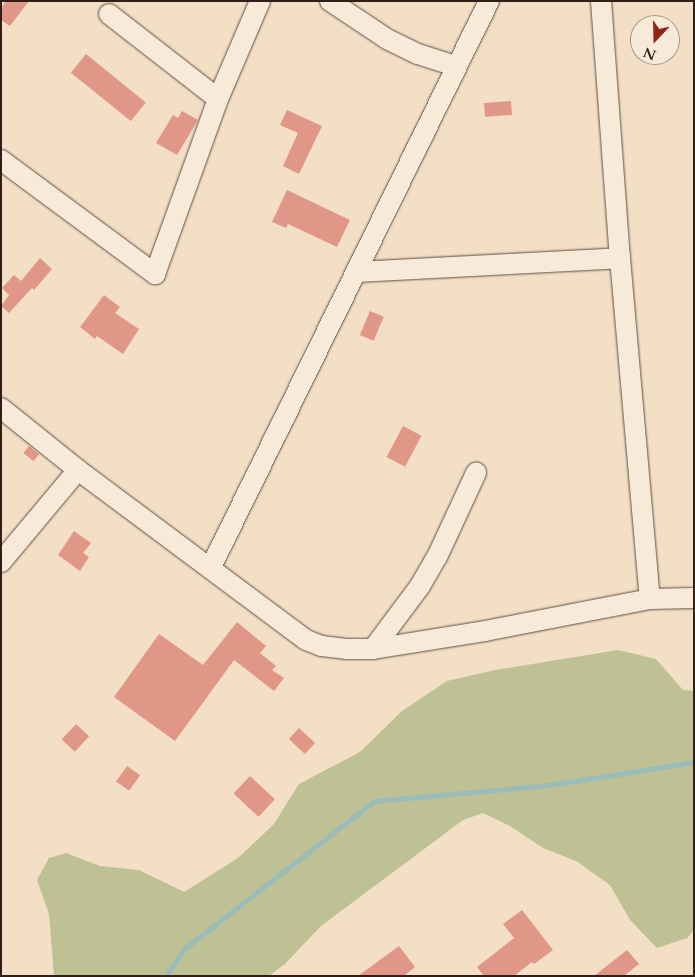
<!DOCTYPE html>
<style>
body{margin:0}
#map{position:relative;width:695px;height:977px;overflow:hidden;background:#f2dfc5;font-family:Cardo,serif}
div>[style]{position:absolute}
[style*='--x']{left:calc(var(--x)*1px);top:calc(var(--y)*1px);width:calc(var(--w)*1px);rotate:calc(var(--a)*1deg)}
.green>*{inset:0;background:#bdc193}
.stream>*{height:5px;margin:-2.5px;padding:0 2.5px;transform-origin:2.5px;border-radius:2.5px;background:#9cbcb9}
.building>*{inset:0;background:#e19787;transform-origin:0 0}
.roads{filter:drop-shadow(0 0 1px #624e42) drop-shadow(0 0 1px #624e42)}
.minor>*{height:20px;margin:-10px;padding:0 10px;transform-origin:10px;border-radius:10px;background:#f7ead9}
span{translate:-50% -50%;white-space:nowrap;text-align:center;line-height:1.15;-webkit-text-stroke:4px #f7ead9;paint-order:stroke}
.frame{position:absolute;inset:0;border:2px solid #321e16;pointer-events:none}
.north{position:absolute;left:630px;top:15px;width:50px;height:50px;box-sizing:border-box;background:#f7ead9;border:1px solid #a8988b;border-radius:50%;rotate:201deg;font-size:14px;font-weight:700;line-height:20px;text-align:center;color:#321e16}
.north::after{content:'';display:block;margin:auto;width:18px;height:22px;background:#8f2418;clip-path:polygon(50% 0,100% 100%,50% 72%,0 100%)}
</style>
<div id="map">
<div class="green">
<i style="clip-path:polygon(618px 650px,656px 659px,683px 690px,694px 691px,694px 930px,687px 938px,657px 948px,630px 920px,610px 885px,576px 861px,543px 848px,510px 826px,483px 813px,463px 820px,321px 926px,285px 964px,269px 976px,54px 976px,49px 914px,37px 880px,49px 858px,66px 853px,100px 866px,139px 870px,184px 892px,238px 858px,274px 824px,299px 784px,360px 752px,402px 711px,447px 681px,495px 670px)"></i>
</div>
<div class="stream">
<i style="--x:166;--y:976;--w:32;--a:-56"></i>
<i style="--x:184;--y:949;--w:241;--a:-37.9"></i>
<i style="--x:374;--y:801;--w:176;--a:-5.2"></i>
<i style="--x:549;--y:785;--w:147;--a:-9"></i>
</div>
<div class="building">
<i style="clip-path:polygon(6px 1px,29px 1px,10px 26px,1px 20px,1px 8px)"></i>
<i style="left:86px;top:54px;width:77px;height:24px;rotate:39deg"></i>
<i style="left:511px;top:101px;width:14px;height:27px;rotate:86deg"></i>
<i style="clip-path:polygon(287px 110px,322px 126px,299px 174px,283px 166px,298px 133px,280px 125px)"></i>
<i style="clip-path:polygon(182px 111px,198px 120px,177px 155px,156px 143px,173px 115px,178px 118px)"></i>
<i style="clip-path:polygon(287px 190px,350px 220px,337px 247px,288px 224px,286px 228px,272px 222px)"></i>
<i style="clip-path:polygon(40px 258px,52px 269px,34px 290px,32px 288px,9px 313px,1px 306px,9px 295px,2px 288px,14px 275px,21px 281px)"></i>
<i style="clip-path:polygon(104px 295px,120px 307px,115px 313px,139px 329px,123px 354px,97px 336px,95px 339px,80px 327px)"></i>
<i style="left:370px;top:311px;width:15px;height:26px;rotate:23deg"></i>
<i style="left:403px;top:426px;width:21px;height:35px;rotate:28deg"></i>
<i style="left:29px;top:446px;width:13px;height:9px;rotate:39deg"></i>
<i style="clip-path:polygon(74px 531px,91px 543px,83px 553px,89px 557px,80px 571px,58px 555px)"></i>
<i style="clip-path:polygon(237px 622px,266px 646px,260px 653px,276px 666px,272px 670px,284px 678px,274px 691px,234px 660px,175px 741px,114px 697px,159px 634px,203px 665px)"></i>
<i style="left:76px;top:724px;width:18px;height:21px;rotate:43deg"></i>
<i style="left:299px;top:728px;width:22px;height:15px;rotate:43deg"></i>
<i style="left:127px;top:766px;width:16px;height:19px;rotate:35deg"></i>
<i style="left:250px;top:776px;width:34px;height:24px;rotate:43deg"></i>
<i style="clip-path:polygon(522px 910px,553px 950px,534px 964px,532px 962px,514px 976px,484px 976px,477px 967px,514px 938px,503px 924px)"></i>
<i style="clip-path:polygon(399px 946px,415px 967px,404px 976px,358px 976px)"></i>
<i style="clip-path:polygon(627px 950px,639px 964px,624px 976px,594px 976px)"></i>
</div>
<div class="roads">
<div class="minor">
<i style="--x:330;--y:1;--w:69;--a:33.7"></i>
<i style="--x:387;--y:39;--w:34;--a:26"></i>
<i style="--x:418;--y:54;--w:40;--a:18"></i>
<i style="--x:601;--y:1;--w:258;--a:85.8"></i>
<i style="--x:620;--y:258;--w:342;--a:85"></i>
<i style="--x:109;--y:14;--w:138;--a:37.9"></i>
<i style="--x:1;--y:160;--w:192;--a:36.5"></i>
<i style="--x:155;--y:274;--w:186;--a:-70.2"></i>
<i style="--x:218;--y:99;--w:107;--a:-66.8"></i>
<i style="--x:357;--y:272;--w:263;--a:-3"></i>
<i style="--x:1;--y:408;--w:99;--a:38.8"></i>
<i style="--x:78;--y:470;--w:284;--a:36.7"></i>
<i style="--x:306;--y:640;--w:17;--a:21"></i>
<i style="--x:322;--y:646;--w:24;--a:7"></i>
<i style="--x:346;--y:649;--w:27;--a:0"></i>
<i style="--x:373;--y:649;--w:113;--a:-9.1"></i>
<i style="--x:485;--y:631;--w:168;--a:-11"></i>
<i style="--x:650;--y:599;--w:44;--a:-1.3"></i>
<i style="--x:1;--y:562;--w:120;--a:-50.1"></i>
<i style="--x:211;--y:567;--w:631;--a:-63.84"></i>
<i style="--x:373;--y:649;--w:79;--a:-53.3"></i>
<i style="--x:420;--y:586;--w:34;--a:-60"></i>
<i style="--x:437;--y:557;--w:93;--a:-65.1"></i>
</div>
</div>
<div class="frame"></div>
<div class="north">N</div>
</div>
